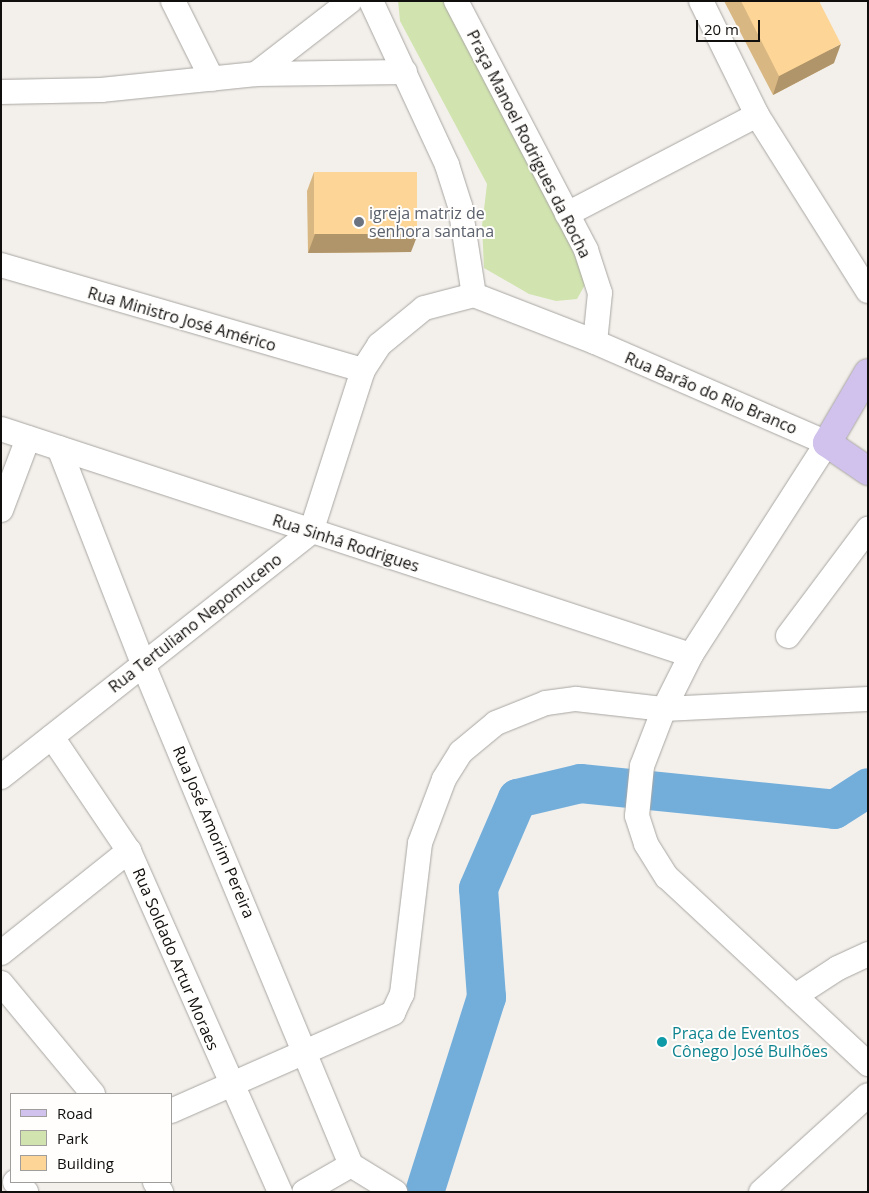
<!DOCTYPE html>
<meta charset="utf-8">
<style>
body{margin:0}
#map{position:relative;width:869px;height:1193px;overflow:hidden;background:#f3f0ec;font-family:"Open Sans",sans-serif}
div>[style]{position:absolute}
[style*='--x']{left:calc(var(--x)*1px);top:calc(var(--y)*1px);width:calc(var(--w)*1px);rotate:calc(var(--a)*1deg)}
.green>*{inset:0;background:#d1e4af}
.river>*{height:39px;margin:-19.5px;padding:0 19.5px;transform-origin:19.5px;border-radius:19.5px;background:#73aedb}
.roads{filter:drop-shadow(0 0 1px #a9a6a2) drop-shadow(0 0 1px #a9a6a2)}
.minor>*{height:24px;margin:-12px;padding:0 12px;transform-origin:12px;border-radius:12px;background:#fff}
.major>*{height:28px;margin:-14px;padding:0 14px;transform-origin:14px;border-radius:14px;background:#d0c2ec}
.wall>*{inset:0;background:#d9b782}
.shaded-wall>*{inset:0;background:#b0956a}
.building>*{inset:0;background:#fcd597;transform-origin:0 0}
.dots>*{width:14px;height:14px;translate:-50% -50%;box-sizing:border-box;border:2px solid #fffefc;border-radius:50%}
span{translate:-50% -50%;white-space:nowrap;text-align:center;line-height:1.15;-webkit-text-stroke:4px #fffefc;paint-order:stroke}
.street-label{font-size:16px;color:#100f0e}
.worship-label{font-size:16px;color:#5b616d}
.left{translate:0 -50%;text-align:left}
.culture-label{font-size:16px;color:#0d838f}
.frame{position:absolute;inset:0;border:2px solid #100f0e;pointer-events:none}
.legend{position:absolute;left:10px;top:1093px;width:162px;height:90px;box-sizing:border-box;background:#fffefc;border:1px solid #9f9e9d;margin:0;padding:6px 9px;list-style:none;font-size:15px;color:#100f0e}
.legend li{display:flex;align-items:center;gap:10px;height:25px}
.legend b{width:25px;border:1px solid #9f9e9d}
.scale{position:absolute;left:696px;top:20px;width:64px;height:22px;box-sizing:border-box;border:2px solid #100f0e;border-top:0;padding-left:6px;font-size:15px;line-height:18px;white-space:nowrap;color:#100f0e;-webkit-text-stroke:4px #fffefc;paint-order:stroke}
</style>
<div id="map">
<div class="green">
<i style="clip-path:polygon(398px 1px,444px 1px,457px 21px,556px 211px,586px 283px,577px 299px,556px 301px,529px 294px,484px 268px,482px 226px,487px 184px,400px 21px)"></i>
</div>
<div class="river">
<i style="--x:424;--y:1192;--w:205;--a:-72.4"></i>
<i style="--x:486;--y:997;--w:109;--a:-94.2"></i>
<i style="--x:478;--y:888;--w:98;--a:-66.6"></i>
<i style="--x:517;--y:798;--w:65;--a:-13.4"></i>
<i style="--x:580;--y:783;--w:255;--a:5.8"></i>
<i style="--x:834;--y:809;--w:40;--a:-32.9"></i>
</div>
<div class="roads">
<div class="minor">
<i style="--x:173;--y:1;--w:87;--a:63.4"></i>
<i style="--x:371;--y:1;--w:181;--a:65.1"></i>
<i style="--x:447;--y:165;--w:43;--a:72.4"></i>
<i style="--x:460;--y:206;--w:90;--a:81.1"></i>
<i style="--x:456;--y:1;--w:281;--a:62.4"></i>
<i style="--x:586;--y:250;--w:45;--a:72"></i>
<i style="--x:600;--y:293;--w:49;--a:95.8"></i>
<i style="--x:701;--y:1;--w:127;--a:63.8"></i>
<i style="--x:757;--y:115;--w:208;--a:57.8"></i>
<i style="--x:256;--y:74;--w:119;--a:-37.8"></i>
<i style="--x:1;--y:92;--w:100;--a:-1.1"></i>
<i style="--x:101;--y:90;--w:156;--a:-5.9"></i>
<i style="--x:256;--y:74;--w:149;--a:-0.8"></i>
<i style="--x:567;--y:214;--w:214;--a:-27.5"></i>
<i style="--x:1;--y:265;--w:377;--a:16.2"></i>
<i style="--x:474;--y:295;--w:130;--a:21.2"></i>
<i style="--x:595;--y:342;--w:253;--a:23.5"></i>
<i style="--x:827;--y:443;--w:252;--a:122.7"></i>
<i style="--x:691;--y:655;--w:60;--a:116.6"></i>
<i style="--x:664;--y:709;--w:61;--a:111.1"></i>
<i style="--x:642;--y:766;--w:50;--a:95.7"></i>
<i style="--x:637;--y:816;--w:29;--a:72"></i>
<i style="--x:646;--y:844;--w:39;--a:58"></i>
<i style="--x:667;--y:877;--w:275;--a:42.9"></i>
<i style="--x:1;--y:429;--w:726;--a:18.14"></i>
<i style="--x:59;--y:448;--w:232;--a:68.7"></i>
<i style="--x:143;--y:664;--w:542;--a:67.45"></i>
<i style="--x:351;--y:1165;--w:54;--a:150.1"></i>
<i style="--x:1;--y:510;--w:77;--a:-69.4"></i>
<i style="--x:788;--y:636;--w:134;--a:-53.2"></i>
<i style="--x:52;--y:737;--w:138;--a:56"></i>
<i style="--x:129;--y:851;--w:373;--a:66.1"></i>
<i style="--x:1;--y:777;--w:395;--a:-38.3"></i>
<i style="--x:311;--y:532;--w:170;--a:-72.2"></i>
<i style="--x:363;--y:370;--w:30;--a:-57"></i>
<i style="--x:379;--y:345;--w:58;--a:-39.4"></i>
<i style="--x:424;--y:308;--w:52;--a:-14.6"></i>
<i style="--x:1;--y:953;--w:164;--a:-38.6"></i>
<i style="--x:1;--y:983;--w:144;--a:50.3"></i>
<i style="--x:795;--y:996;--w:51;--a:-33.1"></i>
<i style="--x:838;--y:968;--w:33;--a:-25"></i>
<i style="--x:171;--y:1111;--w:243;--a:-23.8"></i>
<i style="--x:393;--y:1013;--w:21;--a:-65"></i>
<i style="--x:402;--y:994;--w:152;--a:-83.2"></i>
<i style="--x:420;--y:843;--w:68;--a:-69.4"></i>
<i style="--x:444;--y:779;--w:32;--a:-58"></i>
<i style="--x:461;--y:752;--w:45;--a:-39.6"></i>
<i style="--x:496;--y:723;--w:54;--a:-21.8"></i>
<i style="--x:546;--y:703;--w:30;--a:-8"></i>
<i style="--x:576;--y:699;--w:89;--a:6.5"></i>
<i style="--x:664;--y:709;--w:204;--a:-2.8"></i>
<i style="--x:351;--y:1165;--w:52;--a:31.5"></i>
<i style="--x:15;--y:1182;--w:15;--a:42"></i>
<i style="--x:155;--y:1182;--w:12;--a:59"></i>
<i style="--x:761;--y:1192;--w:144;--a:-42.2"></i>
</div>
<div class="major">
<i style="--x:868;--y:373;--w:81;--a:120.4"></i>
<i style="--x:827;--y:443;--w:50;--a:34.3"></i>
</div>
</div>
<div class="wall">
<i style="clip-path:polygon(724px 1px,819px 1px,834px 63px,773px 95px)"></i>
<i style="clip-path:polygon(314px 172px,411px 252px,308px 253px,307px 191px)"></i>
</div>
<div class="shaded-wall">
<i style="clip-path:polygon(841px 44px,834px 63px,773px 95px,779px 76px)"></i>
<i style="clip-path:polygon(315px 234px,418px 234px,411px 252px,308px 253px)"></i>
</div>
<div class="building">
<i style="clip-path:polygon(741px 1px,819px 1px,841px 44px,779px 76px)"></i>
<i style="left:314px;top:172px;width:103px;height:62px"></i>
</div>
<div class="dots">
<i style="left:359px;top:222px;background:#6b7280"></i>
<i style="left:662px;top:1042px;background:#0f9aa8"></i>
</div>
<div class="street-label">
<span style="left:529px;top:144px;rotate:63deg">Praça Manoel Rodrigues da Rocha</span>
<span style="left:182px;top:319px;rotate:16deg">Rua Ministro José Américo</span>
<span style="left:711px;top:393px;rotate:23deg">Rua Barão do Rio Branco</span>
<span style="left:346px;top:543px;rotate:18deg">Rua Sinhá Rodrigues</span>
<span style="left:195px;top:623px;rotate:-38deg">Rua Tertuliano Nepomuceno</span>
<span style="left:214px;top:832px;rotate:67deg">Rua José Amorim Pereira</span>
<span style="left:176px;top:959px;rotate:67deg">Rua Soldado Artur Moraes</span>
</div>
<div class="worship-label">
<span class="left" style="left:369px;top:222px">igreja matriz de<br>senhora santana</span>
</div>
<div class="culture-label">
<span class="left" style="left:672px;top:1042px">Praça de Eventos<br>Cônego José Bulhões</span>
</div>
<div class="frame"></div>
<ul class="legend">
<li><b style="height:6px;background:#d0c2ec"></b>Road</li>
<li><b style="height:14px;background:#d1e4af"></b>Park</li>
<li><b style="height:14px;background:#fcd597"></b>Building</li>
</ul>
<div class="scale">20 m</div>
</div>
